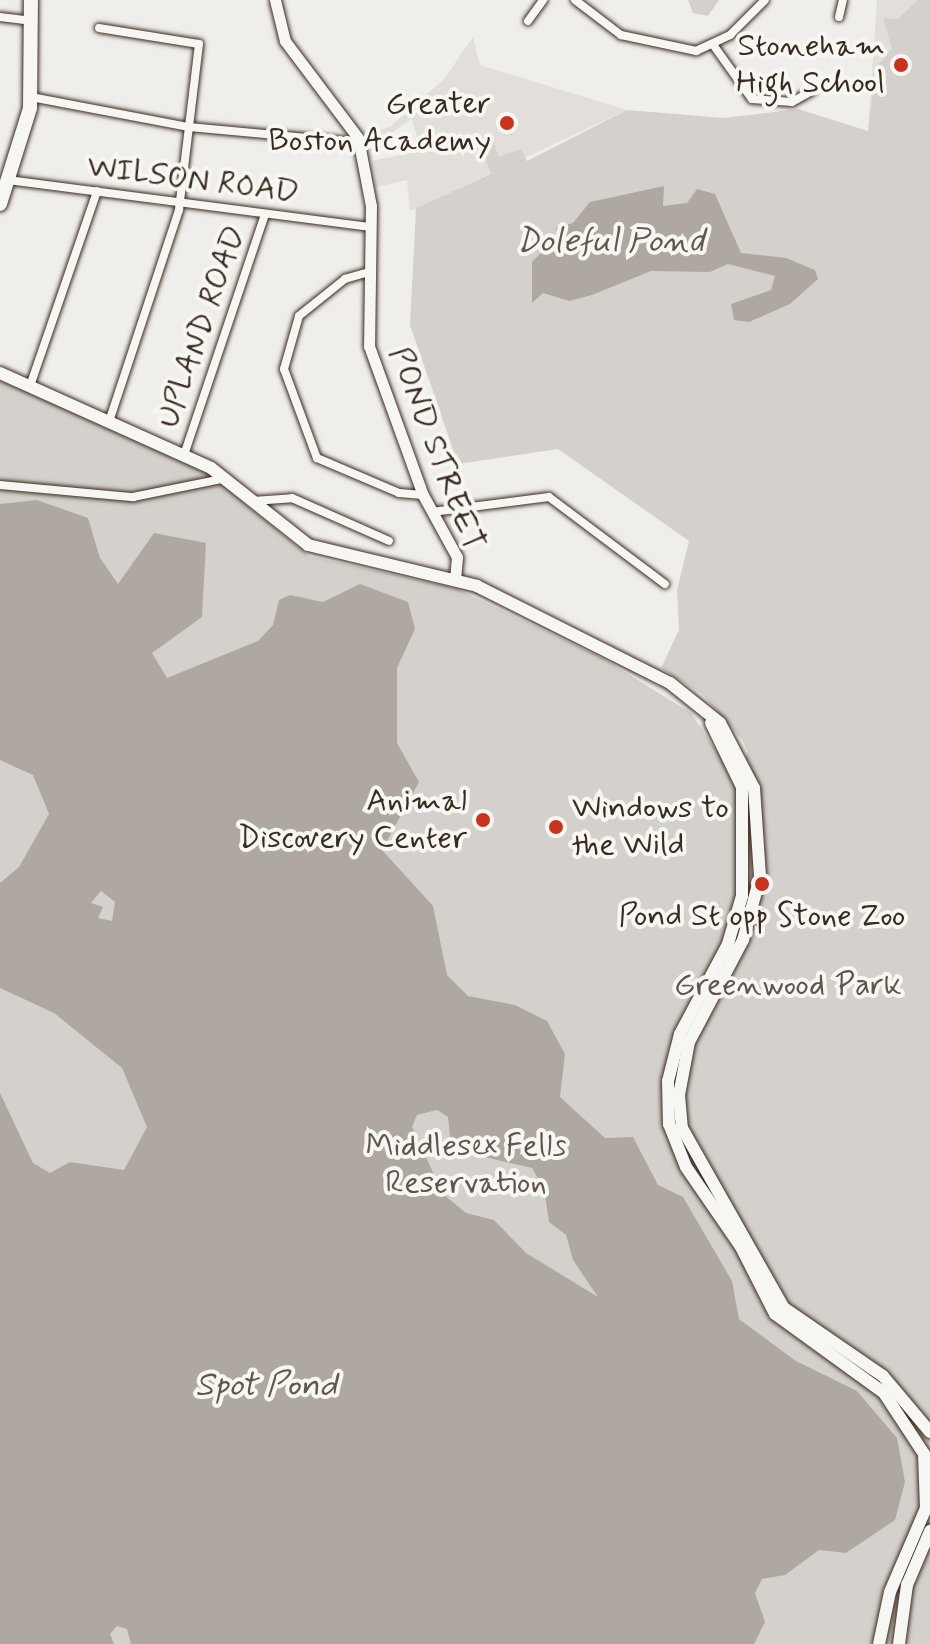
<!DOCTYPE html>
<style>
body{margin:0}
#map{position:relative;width:930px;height:1644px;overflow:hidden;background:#efeeea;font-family:Mynerve,sans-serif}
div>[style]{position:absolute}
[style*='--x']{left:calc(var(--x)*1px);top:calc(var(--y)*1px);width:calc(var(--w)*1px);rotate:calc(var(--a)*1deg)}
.built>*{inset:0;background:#e2dfdb}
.green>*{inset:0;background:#d4d1cc}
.water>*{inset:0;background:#afa8a1}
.roads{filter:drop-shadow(0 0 2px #3b2a1e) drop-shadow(0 0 2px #3b2a1e)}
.minor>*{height:8px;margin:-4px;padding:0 4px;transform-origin:4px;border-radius:4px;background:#f6f6f2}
.tertiary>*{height:11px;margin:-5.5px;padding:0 5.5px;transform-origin:5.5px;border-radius:5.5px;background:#f6f6f2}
.secondary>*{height:12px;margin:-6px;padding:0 6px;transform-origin:6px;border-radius:6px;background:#f6f6f2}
.primary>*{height:14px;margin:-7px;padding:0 7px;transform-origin:7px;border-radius:7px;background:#f6f6f2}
.dots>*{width:22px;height:22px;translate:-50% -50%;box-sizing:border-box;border:4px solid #f6f6f2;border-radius:50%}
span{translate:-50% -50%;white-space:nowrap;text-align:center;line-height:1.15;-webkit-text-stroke:8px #f6f6f2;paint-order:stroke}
.poi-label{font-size:32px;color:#3b2a1e}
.right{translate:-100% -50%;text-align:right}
.left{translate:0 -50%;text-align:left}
.street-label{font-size:32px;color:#3b2a1e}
.park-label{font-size:32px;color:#61544a}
.water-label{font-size:34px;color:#64564c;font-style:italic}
</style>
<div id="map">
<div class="built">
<i style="clip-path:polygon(877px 0,930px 0,930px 146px,868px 131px)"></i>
<i style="clip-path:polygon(473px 37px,480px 65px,627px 110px,410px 211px,407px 180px,376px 187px,372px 161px,421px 151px,412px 119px,381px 140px,369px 144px,365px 134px,390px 127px,444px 79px)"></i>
</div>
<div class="green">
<i style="clip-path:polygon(688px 0,719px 0,708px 16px,693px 13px)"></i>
<i style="clip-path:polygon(918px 0,930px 0,930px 1644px,0 1644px,0 380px,206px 472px,309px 556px,455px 588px,602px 658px,691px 713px,733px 776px,748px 752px,742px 740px,702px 694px,661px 668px,679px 630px,677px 590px,689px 541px,558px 449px,458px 464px,410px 325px,416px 208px,491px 174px,478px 139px,490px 134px,499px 157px,521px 149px,527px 161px,627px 110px,724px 118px,798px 109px,868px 131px,876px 67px,892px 49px,883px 18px,898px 19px)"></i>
</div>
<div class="water">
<i style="clip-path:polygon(664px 186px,663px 206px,687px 203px,697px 189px,715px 194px,741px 253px,786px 258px,815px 270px,818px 279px,790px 304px,749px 322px,734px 320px,731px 304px,771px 290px,775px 276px,728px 264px,710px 272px,651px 271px,592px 295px,569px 301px,543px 293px,532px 303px,532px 262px,549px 244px,561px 244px,556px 228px,573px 223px,590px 202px)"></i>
<i style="clip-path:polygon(evenodd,37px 500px,88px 518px,100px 558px,118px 584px,154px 533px,206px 543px,202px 617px,152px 653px,167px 678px,258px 641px,273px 625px,279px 600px,290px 595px,323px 602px,360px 584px,408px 602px,415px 629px,397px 668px,397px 743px,419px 782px,382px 850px,433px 906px,447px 975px,468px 996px,515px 1005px,547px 1021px,565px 1054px,560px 1097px,605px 1138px,633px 1137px,658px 1185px,683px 1197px,732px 1281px,739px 1319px,796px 1361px,857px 1391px,897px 1438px,905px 1482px,895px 1520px,846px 1553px,819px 1550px,785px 1575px,762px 1579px,755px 1593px,765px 1622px,754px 1644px,131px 1644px,127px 1629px,117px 1626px,110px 1634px,114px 1644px,0 1644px,0 1093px,33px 1163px,50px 1173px,70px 1162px,124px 1170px,147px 1127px,122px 1068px,54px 1013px,0 988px,0 883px,19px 867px,49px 814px,33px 775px,0 760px,0 504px,37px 500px,101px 891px,115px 902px,112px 921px,98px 918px,103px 907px,91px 903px,101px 891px,37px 500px,437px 1110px,448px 1117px,450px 1138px,463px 1152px,532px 1168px,544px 1189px,549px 1222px,566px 1235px,573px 1260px,598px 1297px,526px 1253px,494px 1220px,466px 1213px,443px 1194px,412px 1127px,417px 1115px,437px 1110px)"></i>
</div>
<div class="roads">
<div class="minor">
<i style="--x:575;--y:0;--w:58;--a:37.3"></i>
<i style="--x:621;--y:35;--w:77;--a:12"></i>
<i style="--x:696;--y:51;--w:38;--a:-25"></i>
<i style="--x:730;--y:35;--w:49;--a:-45"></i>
<i style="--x:0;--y:17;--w:31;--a:7"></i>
<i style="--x:839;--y:17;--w:17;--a:-77"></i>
<i style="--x:528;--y:21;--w:26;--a:-54"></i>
<i style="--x:99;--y:28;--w:101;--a:9.1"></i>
<i style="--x:199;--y:44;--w:167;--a:96.9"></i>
<i style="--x:179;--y:210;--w:223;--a:108.3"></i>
<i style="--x:714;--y:46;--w:65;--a:54.4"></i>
<i style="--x:752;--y:99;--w:40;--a:4.3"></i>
<i style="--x:792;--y:102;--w:23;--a:-29"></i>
<i style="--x:31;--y:97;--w:161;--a:10.8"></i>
<i style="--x:189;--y:127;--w:172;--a:5.3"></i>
<i style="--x:8;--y:180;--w:366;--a:7.4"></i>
<i style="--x:369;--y:272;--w:25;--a:164"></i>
<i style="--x:345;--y:279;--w:59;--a:141.2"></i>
<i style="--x:299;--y:316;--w:55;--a:105.8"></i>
<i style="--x:284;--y:369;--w:95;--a:69.7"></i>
<i style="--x:317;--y:458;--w:89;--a:23.1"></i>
<i style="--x:399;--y:493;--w:24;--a:5"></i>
<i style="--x:30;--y:386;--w:206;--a:-71"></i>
<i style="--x:184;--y:455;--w:254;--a:-71.4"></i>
<i style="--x:0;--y:485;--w:134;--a:5.2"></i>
<i style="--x:133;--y:497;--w:95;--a:-11.5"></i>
<i style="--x:253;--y:501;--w:39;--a:-4"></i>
<i style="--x:292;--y:498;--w:106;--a:23.9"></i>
<i style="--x:432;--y:512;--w:118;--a:-7.3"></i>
<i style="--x:549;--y:497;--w:145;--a:36.9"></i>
</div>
<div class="tertiary">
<i style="--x:275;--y:0;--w:42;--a:76.3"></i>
<i style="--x:285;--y:41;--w:121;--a:53"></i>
<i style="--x:358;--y:138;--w:69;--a:79.2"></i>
<i style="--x:371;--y:206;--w:140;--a:90.8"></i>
<i style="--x:369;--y:346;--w:158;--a:70.1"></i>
<i style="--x:423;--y:495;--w:71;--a:61.3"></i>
<i style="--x:457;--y:557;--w:21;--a:95"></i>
</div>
<div class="secondary">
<i style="--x:0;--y:373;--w:231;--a:24.2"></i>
<i style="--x:211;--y:468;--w:124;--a:38.4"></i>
<i style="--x:308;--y:545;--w:174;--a:13.6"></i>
<i style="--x:477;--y:586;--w:216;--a:26.7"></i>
<i style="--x:670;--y:683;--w:64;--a:38.7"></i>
<i style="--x:720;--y:723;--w:73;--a:62.4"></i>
<i style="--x:754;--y:788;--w:89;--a:86.1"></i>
<i style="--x:760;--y:877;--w:65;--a:105.1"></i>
<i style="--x:743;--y:940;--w:115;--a:117.9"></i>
<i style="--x:689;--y:1042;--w:54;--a:100.7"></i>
<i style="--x:679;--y:1095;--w:33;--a:85"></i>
<i style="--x:682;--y:1128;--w:207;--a:60.5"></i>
<i style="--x:784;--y:1308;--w:120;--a:34.5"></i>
<i style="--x:883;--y:1376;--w:73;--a:50"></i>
<i style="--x:711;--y:723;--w:71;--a:64.2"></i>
<i style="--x:742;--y:787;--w:109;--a:90"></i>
<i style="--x:742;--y:896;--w:50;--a:106.3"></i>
<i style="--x:728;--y:944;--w:102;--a:118.1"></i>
<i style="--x:680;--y:1034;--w:49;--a:104.3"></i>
<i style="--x:668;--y:1081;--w:43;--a:88.7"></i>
<i style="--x:669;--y:1124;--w:46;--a:68.4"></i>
<i style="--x:686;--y:1167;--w:97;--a:55.5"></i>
<i style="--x:741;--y:1247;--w:75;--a:63.1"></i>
<i style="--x:775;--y:1314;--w:135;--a:35.9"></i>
<i style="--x:884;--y:1393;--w:73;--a:56.7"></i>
<i style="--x:924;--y:1454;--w:54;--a:87.9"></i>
<i style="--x:926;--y:1508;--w:91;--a:113.2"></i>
<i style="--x:890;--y:1592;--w:53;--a:101.9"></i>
<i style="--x:899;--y:1644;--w:60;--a:-82.3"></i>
<i style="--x:907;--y:1585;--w:59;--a:-66.9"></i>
</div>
<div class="primary">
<i style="--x:0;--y:204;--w:101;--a:-72.6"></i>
<i style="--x:30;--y:108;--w:108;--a:-89.5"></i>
</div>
</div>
<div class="dots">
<i style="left:901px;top:65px;background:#c8321e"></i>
<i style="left:507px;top:123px;background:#c8321e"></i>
<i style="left:483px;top:820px;background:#c8321e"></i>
<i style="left:556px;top:827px;background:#c8321e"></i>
<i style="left:762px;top:884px;background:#c8321e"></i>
</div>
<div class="poi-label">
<span class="right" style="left:885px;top:65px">Stoneham<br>High School</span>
<span class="right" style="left:491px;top:123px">Greater<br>Boston Academy</span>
<span class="right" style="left:467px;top:820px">Animal<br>Discovery Center</span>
<span class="left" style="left:572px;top:827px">Windows to<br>the Wild</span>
<span style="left:762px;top:916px">Pond St opp Stone Zoo</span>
</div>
<div class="street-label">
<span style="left:193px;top:180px;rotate:7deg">WILSON ROAD</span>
<span style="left:202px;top:327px;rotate:-71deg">UPLAND ROAD</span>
<span style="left:436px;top:449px;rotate:69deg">POND STREET</span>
</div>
<div class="park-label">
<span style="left:788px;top:985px">Greenwood Park</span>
<span style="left:466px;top:1165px">Middlesex Fells<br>Reservation</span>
</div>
<div class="water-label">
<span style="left:610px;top:242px">Doleful Pond</span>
<span style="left:266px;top:1386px">Spot Pond</span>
</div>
</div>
